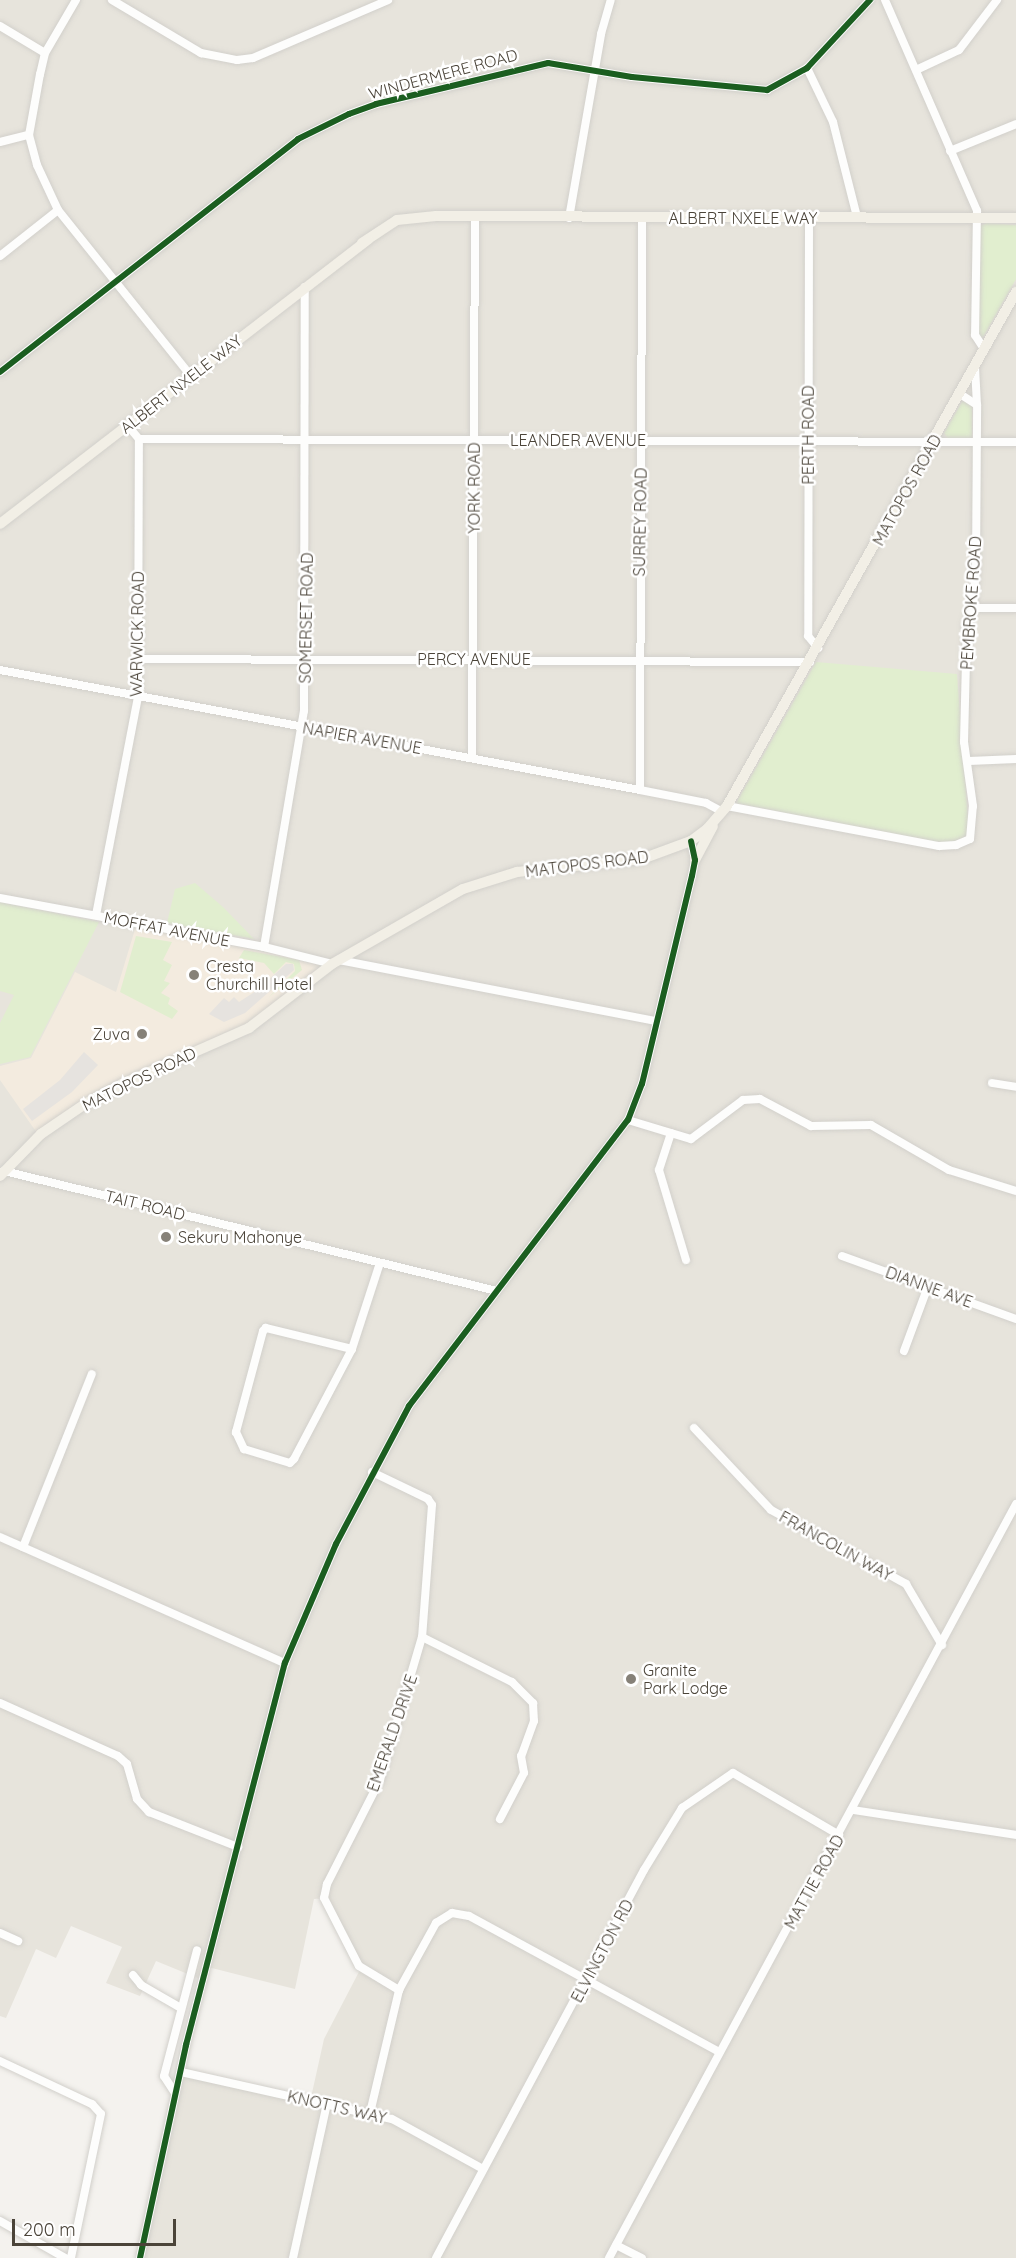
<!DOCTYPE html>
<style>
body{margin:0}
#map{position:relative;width:1016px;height:2258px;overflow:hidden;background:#f4f2ee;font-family:Quicksand,sans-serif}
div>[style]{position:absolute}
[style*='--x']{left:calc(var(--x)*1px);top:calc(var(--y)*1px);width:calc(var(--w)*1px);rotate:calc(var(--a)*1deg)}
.residential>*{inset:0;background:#e7e4dc}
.commercial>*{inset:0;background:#f3ebdf}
.green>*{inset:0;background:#e1eecf}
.parking>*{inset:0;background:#e6e3df}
.roads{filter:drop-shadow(0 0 2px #d2d0cb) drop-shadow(0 0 2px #d2d0cb)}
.minor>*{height:8px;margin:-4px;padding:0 4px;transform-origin:4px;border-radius:4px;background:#fdfdfc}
.major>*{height:10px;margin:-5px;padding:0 5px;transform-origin:5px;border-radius:5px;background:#f2efe6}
.cycleway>*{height:6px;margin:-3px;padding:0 3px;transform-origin:3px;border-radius:3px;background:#1b5e20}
.dots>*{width:16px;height:16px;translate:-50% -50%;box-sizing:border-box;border:3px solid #fff;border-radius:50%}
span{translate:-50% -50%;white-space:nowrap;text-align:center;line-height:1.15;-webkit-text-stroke:5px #fff;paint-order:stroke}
.street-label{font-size:16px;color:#4b4439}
.poi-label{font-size:16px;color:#4b4439}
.left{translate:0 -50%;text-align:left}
.right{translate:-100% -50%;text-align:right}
.scale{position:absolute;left:12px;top:2219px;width:164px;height:27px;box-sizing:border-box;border:3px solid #4b4439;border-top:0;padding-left:8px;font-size:18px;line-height:21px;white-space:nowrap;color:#4b4439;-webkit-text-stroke:4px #fff;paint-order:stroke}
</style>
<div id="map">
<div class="residential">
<i style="clip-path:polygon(0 0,1016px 0,1016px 2258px,144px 2258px,183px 2076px,310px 2102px,324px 2039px,362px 1966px,327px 1898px,314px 1899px,295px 1989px,204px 1966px,200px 1979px,156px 1961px,140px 1996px,106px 1983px,122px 1947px,71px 1926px,56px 1958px,36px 1949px,6px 2018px,0 2016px)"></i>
</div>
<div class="commercial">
<i style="clip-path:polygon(136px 926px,327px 965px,250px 1025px,118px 1082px,37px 1133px,0 1080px,0 1066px,31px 1058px,75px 972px,116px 992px)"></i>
</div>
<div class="green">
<i style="clip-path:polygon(987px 223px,1016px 225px,1016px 279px,982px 339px,978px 334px,980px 226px)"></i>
<i style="clip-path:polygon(963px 400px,972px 406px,972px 439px,948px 439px,944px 433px)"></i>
<i style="clip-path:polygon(816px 662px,957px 674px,969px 833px,959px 841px,937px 843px,736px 803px)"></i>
<i style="clip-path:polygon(195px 883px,223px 907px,254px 939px,167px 923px,175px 889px)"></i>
<i style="clip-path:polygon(0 902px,99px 922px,30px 1057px,0 1064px,0 1023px,14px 995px,0 991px)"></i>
<i style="clip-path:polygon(136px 936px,172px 942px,163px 960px,172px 965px,164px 981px,170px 983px,161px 993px,170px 998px,168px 1004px,178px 1011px,172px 1019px,120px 992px)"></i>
<i style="clip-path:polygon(244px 950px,299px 960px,302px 970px,269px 997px,295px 971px,294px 964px,286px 962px,274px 974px,264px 963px,239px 958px)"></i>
</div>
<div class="parking">
<i style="clip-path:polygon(286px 964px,293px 964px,294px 970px,245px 1013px,224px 1022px,209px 1014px,224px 998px,229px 1002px,234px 997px,239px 1002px,256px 991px)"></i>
<i style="clip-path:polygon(84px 1052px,98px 1065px,72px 1092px,32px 1121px,23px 1109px,60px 1080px)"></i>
</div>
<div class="roads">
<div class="minor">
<i style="--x:76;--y:0;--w:61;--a:120.3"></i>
<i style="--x:45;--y:53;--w:22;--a:103"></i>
<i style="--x:40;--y:74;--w:62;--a:100.2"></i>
<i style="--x:29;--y:135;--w:31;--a:75"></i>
<i style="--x:37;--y:165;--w:50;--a:65"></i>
<i style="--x:58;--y:210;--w:213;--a:51.3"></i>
<i style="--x:112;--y:0;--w:104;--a:30.8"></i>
<i style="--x:201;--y:53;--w:37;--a:11"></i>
<i style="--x:237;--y:60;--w:16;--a:-7"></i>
<i style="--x:253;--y:58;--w:147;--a:-23.2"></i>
<i style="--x:885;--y:0;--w:230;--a:66.4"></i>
<i style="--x:977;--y:211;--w:124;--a:90.9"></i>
<i style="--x:975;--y:335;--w:17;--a:57"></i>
<i style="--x:0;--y:26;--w:52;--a:31"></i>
<i style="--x:807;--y:68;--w:60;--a:64.3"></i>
<i style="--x:833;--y:122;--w:98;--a:75.8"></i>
<i style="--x:916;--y:70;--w:47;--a:-24.9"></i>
<i style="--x:959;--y:50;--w:63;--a:-52.8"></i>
<i style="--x:0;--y:142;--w:30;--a:-14"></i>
<i style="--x:950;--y:151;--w:71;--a:-22.2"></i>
<i style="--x:569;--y:218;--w:187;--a:-80.1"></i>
<i style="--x:601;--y:34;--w:35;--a:-74"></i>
<i style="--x:809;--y:218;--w:418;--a:90.1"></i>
<i style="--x:808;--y:636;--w:16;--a:50"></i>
<i style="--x:0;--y:256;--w:74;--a:-38.4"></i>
<i style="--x:975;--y:367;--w:38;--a:87"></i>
<i style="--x:0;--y:372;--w:378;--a:-38"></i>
<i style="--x:298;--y:139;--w:57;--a:-26.1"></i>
<i style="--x:349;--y:114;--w:29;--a:-20"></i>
<i style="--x:376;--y:104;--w:177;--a:-13.4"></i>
<i style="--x:548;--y:63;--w:85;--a:9.5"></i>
<i style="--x:632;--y:77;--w:136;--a:5.5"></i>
<i style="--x:767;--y:90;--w:46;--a:-28.8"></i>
<i style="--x:807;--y:68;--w:93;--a:-47.2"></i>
<i style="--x:139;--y:439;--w:877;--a:0.2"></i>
<i style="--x:973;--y:608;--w:43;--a:0"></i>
<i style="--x:138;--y:659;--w:672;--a:0.26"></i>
<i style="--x:0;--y:670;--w:651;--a:10.62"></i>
<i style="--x:640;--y:790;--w:67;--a:11.1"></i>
<i style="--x:706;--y:803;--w:19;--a:28"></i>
<i style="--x:472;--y:757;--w:539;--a:-89.68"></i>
<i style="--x:969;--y:761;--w:47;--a:-2.4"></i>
<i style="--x:640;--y:790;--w:572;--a:-89.8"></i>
<i style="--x:727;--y:806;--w:216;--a:10.7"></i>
<i style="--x:939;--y:846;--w:17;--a:-3"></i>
<i style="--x:956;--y:845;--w:15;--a:-23"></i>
<i style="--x:970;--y:839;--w:33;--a:-85"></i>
<i style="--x:973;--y:806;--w:65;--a:-98"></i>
<i style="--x:964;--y:742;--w:119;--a:-88.6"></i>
<i style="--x:967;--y:623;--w:16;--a:-68"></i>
<i style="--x:973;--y:608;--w:41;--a:-85.8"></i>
<i style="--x:976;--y:567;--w:162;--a:-89.6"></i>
<i style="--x:977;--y:405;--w:20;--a:-147"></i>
<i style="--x:0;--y:898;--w:269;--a:10.5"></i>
<i style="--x:264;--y:947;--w:70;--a:14"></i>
<i style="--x:96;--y:915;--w:222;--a:-79.1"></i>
<i style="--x:138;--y:697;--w:258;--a:-89.8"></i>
<i style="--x:139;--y:439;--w:17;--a:-130"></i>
<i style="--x:264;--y:947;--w:239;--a:-80.4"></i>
<i style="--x:304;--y:711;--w:424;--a:-89.9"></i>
<i style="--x:339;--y:960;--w:323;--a:10.9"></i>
<i style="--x:992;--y:1083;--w:24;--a:9"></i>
<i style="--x:628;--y:1120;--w:66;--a:16.8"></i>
<i style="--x:691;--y:1139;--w:65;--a:-36.9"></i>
<i style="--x:743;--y:1100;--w:17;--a:-3"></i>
<i style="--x:760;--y:1099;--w:58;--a:27.9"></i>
<i style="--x:811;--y:1126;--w:60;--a:-1"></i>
<i style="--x:871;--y:1125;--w:90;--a:30"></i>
<i style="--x:949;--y:1170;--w:70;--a:17.4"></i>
<i style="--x:671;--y:1133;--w:39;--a:108"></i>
<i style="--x:659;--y:1170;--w:94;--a:73.3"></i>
<i style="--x:4;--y:1171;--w:507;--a:13.68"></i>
<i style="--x:842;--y:1256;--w:185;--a:19.9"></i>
<i style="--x:352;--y:1349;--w:89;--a:-166.3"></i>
<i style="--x:266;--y:1328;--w:4;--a:135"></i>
<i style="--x:263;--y:1331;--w:105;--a:105"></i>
<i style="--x:236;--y:1432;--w:19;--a:65"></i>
<i style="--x:244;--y:1449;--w:48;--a:16.9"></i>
<i style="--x:290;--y:1463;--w:6;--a:-45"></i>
<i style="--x:294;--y:1459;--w:124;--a:-62.2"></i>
<i style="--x:352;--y:1349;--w:90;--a:-72"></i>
<i style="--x:904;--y:1351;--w:69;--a:-69.7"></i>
<i style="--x:694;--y:1428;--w:112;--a:46.8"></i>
<i style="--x:771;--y:1510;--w:154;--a:28.7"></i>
<i style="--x:906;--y:1584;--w:71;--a:59.5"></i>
<i style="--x:372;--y:1472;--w:62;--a:25.7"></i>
<i style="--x:428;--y:1499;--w:7;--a:56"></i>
<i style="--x:432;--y:1505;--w:132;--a:94.3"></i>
<i style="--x:422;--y:1637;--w:149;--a:106.4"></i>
<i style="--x:380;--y:1780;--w:117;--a:117"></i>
<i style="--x:327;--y:1884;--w:14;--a:102"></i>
<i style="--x:324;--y:1898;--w:76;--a:62.8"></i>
<i style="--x:359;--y:1966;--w:47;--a:31"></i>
<i style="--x:0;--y:1537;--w:312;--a:23.9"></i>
<i style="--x:23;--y:1547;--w:186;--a:-68.3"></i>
<i style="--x:422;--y:1637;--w:101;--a:26.6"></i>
<i style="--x:512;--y:1682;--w:30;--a:45"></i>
<i style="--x:533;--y:1703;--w:18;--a:87"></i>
<i style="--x:534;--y:1721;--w:37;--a:110"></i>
<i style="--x:521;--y:1756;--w:17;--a:80"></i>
<i style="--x:524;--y:1773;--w:52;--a:117.6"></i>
<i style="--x:0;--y:1703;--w:129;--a:24.2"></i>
<i style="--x:118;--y:1756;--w:12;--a:42"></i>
<i style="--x:127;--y:1764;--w:36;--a:74"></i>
<i style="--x:137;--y:1799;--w:18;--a:47"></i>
<i style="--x:149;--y:1812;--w:96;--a:21.5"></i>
<i style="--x:853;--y:1810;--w:165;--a:8.7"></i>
<i style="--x:0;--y:1933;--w:20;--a:24"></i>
<i style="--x:133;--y:1975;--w:13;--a:51"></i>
<i style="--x:141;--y:1985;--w:46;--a:29.9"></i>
<i style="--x:0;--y:2061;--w:102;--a:25.1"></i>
<i style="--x:92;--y:2104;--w:13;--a:48"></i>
<i style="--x:101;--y:2114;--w:147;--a:101.8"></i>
<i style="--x:181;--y:2072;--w:216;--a:12.6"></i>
<i style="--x:392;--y:2119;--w:104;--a:28.8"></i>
<i style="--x:175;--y:2093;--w:20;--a:-123"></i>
<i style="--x:164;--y:2076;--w:130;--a:-75.3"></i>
<i style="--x:370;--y:2113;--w:126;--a:-76.7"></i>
<i style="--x:399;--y:1990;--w:77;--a:-61.1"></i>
<i style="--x:436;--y:1923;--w:19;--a:-32"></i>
<i style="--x:452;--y:1913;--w:17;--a:10"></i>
<i style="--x:469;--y:1916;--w:285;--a:28.5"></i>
<i style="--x:0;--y:2221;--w:75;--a:29.6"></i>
<i style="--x:616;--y:2245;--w:29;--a:27"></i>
<i style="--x:140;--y:2258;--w:218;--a:-77.8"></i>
<i style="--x:186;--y:2045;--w:395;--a:-75.5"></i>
<i style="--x:285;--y:1663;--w:129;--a:-66.8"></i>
<i style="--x:336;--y:1544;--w:156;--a:-62.1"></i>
<i style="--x:409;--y:1406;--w:360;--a:-52.6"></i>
<i style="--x:628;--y:1120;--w:39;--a:-69"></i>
<i style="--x:642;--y:1084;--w:214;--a:-76.5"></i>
<i style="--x:692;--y:876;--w:16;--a:-79"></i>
<i style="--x:695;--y:860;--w:19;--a:-102"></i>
<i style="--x:293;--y:2258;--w:159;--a:-77.6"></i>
<i style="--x:436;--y:2258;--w:440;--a:-61.8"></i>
<i style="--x:644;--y:1870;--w:73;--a:-58.5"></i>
<i style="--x:682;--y:1808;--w:62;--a:-34.5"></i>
<i style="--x:733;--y:1773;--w:123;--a:30.3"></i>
<i style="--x:609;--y:2258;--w:857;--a:-61.64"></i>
</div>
<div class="major">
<i style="--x:362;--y:243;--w:42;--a:-33.3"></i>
<i style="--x:397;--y:220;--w:39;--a:-6"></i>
<i style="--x:436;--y:216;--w:580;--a:0.2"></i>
<i style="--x:0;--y:524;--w:465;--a:-37.7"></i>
<i style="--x:695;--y:860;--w:38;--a:-62"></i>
<i style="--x:0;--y:1176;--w:59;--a:-45.7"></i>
<i style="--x:41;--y:1134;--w:53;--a:-34.3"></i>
<i style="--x:85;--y:1104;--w:42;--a:-28.4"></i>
<i style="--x:122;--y:1084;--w:139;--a:-23.8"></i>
<i style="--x:249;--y:1028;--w:105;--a:-37.6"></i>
<i style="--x:332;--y:964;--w:151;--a:-29.8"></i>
<i style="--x:463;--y:889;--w:57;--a:-17.5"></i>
<i style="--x:517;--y:872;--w:126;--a:-5.9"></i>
<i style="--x:642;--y:859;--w:52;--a:-20.2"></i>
<i style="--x:691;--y:841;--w:20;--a:-37"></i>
<i style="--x:707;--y:829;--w:30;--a:-49"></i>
<i style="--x:727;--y:806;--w:590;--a:-60.65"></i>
</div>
</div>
<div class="cycleway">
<i style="--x:0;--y:372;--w:378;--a:-38"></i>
<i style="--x:298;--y:139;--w:57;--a:-26.1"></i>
<i style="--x:349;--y:114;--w:29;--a:-20"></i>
<i style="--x:376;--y:104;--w:177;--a:-13.4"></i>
<i style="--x:548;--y:63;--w:85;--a:9.5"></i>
<i style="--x:632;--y:77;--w:136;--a:5.5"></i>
<i style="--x:767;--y:90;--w:46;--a:-28.8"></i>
<i style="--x:807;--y:68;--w:93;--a:-47.2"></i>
<i style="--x:140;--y:2258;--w:218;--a:-77.8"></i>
<i style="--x:186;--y:2045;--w:395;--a:-75.5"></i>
<i style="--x:285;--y:1663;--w:129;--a:-66.8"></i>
<i style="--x:336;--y:1544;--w:156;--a:-62.1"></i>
<i style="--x:409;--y:1406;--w:360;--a:-52.6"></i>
<i style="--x:628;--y:1120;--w:39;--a:-69"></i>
<i style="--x:642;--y:1084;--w:214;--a:-76.5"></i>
<i style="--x:692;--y:876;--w:16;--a:-79"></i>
<i style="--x:695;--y:860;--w:19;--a:-102"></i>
</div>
<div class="dots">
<i style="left:194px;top:975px;background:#868178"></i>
<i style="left:142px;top:1034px;background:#868178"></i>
<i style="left:166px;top:1237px;background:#868178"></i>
<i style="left:631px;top:1679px;background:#868178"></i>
</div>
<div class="street-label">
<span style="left:443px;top:74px;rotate:-15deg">WINDERMERE ROAD</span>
<span style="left:743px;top:218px">ALBERT NXELE WAY</span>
<span style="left:181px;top:384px;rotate:-38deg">ALBERT NXELE WAY</span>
<span style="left:808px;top:435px;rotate:-90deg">PERTH ROAD</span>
<span style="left:578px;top:440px">LEANDER AVENUE</span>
<span style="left:474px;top:488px;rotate:-90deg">YORK ROAD</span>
<span style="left:907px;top:490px;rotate:-61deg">MATOPOS ROAD</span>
<span style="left:640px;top:522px;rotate:-89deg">SURREY ROAD</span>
<span style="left:971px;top:603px;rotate:-86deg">PEMBROKE ROAD</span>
<span style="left:306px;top:618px;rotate:-89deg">SOMERSET ROAD</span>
<span style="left:137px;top:634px;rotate:-89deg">WARWICK ROAD</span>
<span style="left:474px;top:659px">PERCY AVENUE</span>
<span style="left:362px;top:738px;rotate:10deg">NAPIER AVENUE</span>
<span style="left:587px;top:864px;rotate:-7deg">MATOPOS ROAD</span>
<span style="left:167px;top:929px;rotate:11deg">MOFFAT AVENUE</span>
<span style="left:139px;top:1079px;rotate:-26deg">MATOPOS ROAD</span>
<span style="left:145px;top:1205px;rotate:14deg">TAIT ROAD</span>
<span style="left:929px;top:1287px;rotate:20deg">DIANNE AVE</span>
<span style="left:836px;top:1546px;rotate:29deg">FRANCOLIN WAY</span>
<span style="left:392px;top:1733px;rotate:-71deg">EMERALD DRIVE</span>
<span style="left:814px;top:1882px;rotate:-61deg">MATTIE ROAD</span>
<span style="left:602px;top:1951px;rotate:-62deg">ELVINGTON RD</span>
<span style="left:337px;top:2107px;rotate:13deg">KNOTTS WAY</span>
</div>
<div class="poi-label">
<span class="left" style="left:206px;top:975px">Cresta<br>Churchill Hotel</span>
<span class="right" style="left:130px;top:1034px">Zuva</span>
<span class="left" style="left:178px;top:1237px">Sekuru Mahonye</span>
<span class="left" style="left:643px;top:1679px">Granite<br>Park Lodge</span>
</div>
<div class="scale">200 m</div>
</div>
